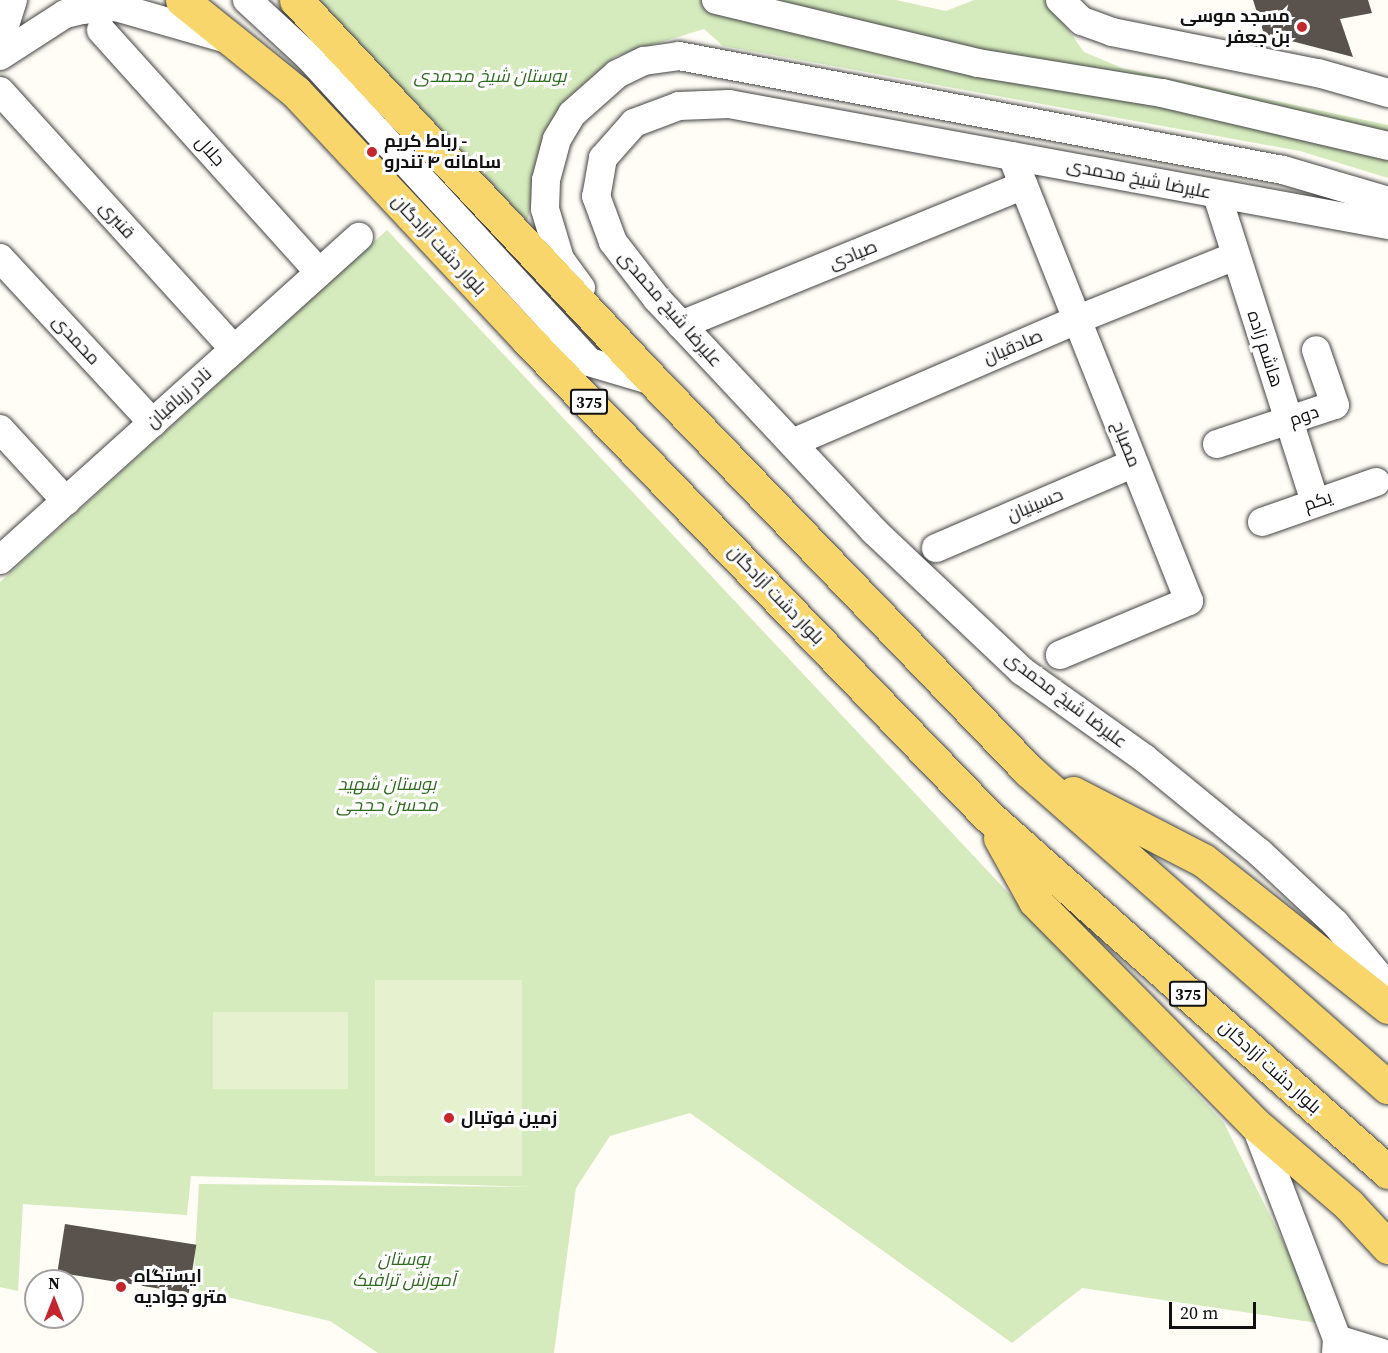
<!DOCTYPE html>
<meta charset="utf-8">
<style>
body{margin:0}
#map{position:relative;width:1388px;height:1353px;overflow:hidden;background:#fffdf5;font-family:"Source Serif 4",Cairo,serif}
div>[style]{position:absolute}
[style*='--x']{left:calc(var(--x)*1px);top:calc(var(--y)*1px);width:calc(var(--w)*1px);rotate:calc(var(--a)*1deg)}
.green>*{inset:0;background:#d5ebbd}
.pitch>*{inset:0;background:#e6f2cf;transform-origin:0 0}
.building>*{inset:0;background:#5a524d;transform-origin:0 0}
.roads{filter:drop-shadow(0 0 2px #444) drop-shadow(0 0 2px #444)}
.minor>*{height:28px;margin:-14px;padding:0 14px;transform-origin:14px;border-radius:14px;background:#fff}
.major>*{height:33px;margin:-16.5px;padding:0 16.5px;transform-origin:16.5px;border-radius:16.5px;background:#f9d66b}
.dots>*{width:16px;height:16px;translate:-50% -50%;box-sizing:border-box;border:3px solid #fff;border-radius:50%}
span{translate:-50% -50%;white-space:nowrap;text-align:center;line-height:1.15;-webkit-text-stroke:6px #fff;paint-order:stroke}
.shield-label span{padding:2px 4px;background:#fff;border:2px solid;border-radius:4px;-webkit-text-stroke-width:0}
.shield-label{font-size:16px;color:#111;font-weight:700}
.poi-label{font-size:18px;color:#111;font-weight:700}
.right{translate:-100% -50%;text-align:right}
.left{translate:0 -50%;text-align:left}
.park-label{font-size:18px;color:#2f6b1f;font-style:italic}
.street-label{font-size:18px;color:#111}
.north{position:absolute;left:24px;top:1269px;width:60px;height:60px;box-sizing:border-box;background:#fff;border:2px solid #a0a0a0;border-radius:50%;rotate:0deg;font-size:16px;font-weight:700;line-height:24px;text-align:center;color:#111}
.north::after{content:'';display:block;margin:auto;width:21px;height:27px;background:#c4262e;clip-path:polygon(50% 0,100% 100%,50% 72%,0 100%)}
.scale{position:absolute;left:1169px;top:1302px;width:87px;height:27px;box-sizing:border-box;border:3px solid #111;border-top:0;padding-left:8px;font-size:18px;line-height:21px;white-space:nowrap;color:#111;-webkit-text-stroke:4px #fff;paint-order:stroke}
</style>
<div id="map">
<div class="green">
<i style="clip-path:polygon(308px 0,896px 0,946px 11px,974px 0,1047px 0,1084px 52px,1122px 68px,1388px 125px,1388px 178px,1300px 151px,723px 46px,704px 29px,616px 56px,566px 99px,544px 135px,527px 222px)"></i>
<i style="clip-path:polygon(387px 230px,1224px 1123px,1324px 1324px,1082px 1288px,1012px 1343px,690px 1113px,610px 1136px,576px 1188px,554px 1353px,378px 1353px,330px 1321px,193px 1289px,199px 1184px,533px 1187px,191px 1176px,187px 1215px,23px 1204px,18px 1291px,0 1287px,0 582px)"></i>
</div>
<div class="pitch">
<i style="left:522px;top:980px;width:196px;height:147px;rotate:90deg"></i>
<i style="left:213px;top:1012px;width:135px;height:77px"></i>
</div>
<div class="building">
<i style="clip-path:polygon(1253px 0,1368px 0,1372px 13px,1340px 19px,1353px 57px,1264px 34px)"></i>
<i style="left:65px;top:1224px;width:133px;height:49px;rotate:9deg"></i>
</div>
<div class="roads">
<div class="minor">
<i style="--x:247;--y:0;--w:83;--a:42.6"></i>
<i style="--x:308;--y:56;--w:415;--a:47.4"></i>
<i style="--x:589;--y:362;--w:67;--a:16.5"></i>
<i style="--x:716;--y:0;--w:269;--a:13.5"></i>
<i style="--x:978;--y:63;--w:186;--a:9.3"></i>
<i style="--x:1162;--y:93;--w:232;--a:13.2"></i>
<i style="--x:1060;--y:0;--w:30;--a:44"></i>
<i style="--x:1082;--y:21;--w:32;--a:20"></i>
<i style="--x:1112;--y:32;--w:210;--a:11.3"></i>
<i style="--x:1318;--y:73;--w:73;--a:15.9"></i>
<i style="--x:101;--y:30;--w:326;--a:48"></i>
<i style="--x:0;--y:41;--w:43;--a:-72.4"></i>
<i style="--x:0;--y:56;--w:77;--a:-32.9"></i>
<i style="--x:65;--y:14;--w:17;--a:-13"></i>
<i style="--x:82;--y:10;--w:34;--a:-5"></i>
<i style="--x:116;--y:7;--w:116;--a:16.1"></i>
<i style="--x:0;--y:91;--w:348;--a:47.8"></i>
<i style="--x:1012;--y:156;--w:479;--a:68.3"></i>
<i style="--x:1189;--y:601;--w:140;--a:157.3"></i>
<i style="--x:1217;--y:195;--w:322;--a:72.3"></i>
<i style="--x:1388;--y:225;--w:670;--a:-169.6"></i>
<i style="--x:729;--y:104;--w:50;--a:177.7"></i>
<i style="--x:679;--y:106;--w:48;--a:159.3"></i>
<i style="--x:634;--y:123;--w:47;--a:131.5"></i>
<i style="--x:603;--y:158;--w:39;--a:100"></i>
<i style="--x:596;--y:196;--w:49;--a:69.7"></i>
<i style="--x:613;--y:242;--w:72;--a:52.3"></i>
<i style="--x:657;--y:299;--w:318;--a:46.9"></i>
<i style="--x:874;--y:531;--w:204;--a:43.4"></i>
<i style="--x:1022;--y:671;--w:150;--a:35.5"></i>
<i style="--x:1144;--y:758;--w:149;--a:39.3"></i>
<i style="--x:1259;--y:852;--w:104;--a:43.1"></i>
<i style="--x:1335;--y:923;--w:83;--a:50.4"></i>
<i style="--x:0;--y:258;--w:225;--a:47.2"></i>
<i style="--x:581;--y:288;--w:36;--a:-126"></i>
<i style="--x:560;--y:259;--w:52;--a:-106.7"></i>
<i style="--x:545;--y:209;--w:29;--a:-88"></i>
<i style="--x:546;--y:180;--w:42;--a:-75"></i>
<i style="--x:557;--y:139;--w:29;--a:-59"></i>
<i style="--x:572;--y:114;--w:60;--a:-41.6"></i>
<i style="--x:617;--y:74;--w:30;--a:-26"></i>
<i style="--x:644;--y:61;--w:35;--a:-8"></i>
<i style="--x:679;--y:56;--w:615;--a:10.69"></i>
<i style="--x:1283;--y:170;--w:109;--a:16.4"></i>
<i style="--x:681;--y:325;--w:370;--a:-22.2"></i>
<i style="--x:0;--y:429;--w:98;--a:47.5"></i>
<i style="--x:792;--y:443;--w:309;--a:-23.4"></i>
<i style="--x:1076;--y:320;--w:171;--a:-21.9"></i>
<i style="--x:1217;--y:444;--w:124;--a:-18.3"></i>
<i style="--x:1335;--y:405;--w:58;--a:-109.1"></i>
<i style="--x:1262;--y:522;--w:121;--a:-19.3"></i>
<i style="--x:936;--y:548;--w:215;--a:-23.2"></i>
<i style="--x:0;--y:560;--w:483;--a:-42"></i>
<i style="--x:1255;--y:1124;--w:230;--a:69.1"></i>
<i style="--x:1337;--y:1339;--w:14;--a:94"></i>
<i style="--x:1337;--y:1339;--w:47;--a:17.3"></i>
</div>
<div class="major">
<i style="--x:182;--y:0;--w:146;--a:38.9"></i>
<i style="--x:296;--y:92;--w:340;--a:46.9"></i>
<i style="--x:528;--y:340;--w:661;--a:45.98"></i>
<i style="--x:987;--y:815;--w:537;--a:41.68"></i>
<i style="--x:296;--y:0;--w:506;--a:46.84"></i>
<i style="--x:642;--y:369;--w:558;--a:46.09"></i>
<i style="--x:1029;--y:771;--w:478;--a:41.4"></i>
<i style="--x:1073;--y:793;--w:146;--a:27.3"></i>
<i style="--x:1203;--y:860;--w:236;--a:38.5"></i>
<i style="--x:1000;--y:838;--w:72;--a:60.9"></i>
<i style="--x:1035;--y:901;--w:313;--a:45.4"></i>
<i style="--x:1255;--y:1124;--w:123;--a:40.7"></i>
<i style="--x:1348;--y:1204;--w:59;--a:47.1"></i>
</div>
</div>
<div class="dots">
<i style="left:1302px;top:27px;background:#c4262e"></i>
<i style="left:372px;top:152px;background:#c4262e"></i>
<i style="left:449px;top:1118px;background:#c4262e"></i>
<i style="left:121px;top:1287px;background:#c4262e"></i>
</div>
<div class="shield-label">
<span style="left:589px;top:402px">375</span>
<span style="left:1188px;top:994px">375</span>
</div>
<div class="poi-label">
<span class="right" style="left:1290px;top:27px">مسجد موسی<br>بن جعفر</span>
<span class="left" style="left:384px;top:152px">رباط کریم -<br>سامانه ۴ تندرو</span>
<span class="left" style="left:461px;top:1118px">زمین فوتبال</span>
<span class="left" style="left:134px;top:1287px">ایستگاه<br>مترو جوادیه</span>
</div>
<div class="park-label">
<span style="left:490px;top:76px">بوستان شیخ محمدی</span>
<span style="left:387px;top:795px">بوستان شهید<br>محسن حججی</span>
<span style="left:404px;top:1270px">بوستان<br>آموزش ترافیک</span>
</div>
<div class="street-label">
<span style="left:210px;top:151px;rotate:48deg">جلال</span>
<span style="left:1139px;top:179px;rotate:11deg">علیرضا شیخ محمدی</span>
<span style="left:117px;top:220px;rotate:48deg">قنبری</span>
<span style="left:439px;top:245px;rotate:47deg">بلوار دشت آزادگان</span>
<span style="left:853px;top:255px;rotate:-22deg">صیادی</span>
<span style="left:670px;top:309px;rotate:49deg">علیرضا شیخ محمدی</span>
<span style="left:76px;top:340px;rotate:47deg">محمدی</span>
<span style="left:1013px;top:347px;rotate:-23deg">صادقیان</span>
<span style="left:1265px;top:349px;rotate:72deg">هاشم زاده</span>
<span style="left:179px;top:398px;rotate:-42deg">نادر زربافیان</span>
<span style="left:1304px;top:416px;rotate:-19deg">دوم</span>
<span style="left:1126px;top:444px;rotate:68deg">مصباح</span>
<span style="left:1318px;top:501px;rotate:-19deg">یکم</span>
<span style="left:1035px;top:505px;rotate:-23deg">حسینیان</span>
<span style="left:776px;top:595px;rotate:46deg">بلوار دشت آزادگان</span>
<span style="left:1066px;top:700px;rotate:37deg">علیرضا شیخ محمدی</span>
<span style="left:1270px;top:1067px;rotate:42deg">بلوار دشت آزادگان</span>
</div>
<div class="north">N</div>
<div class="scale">20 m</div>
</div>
